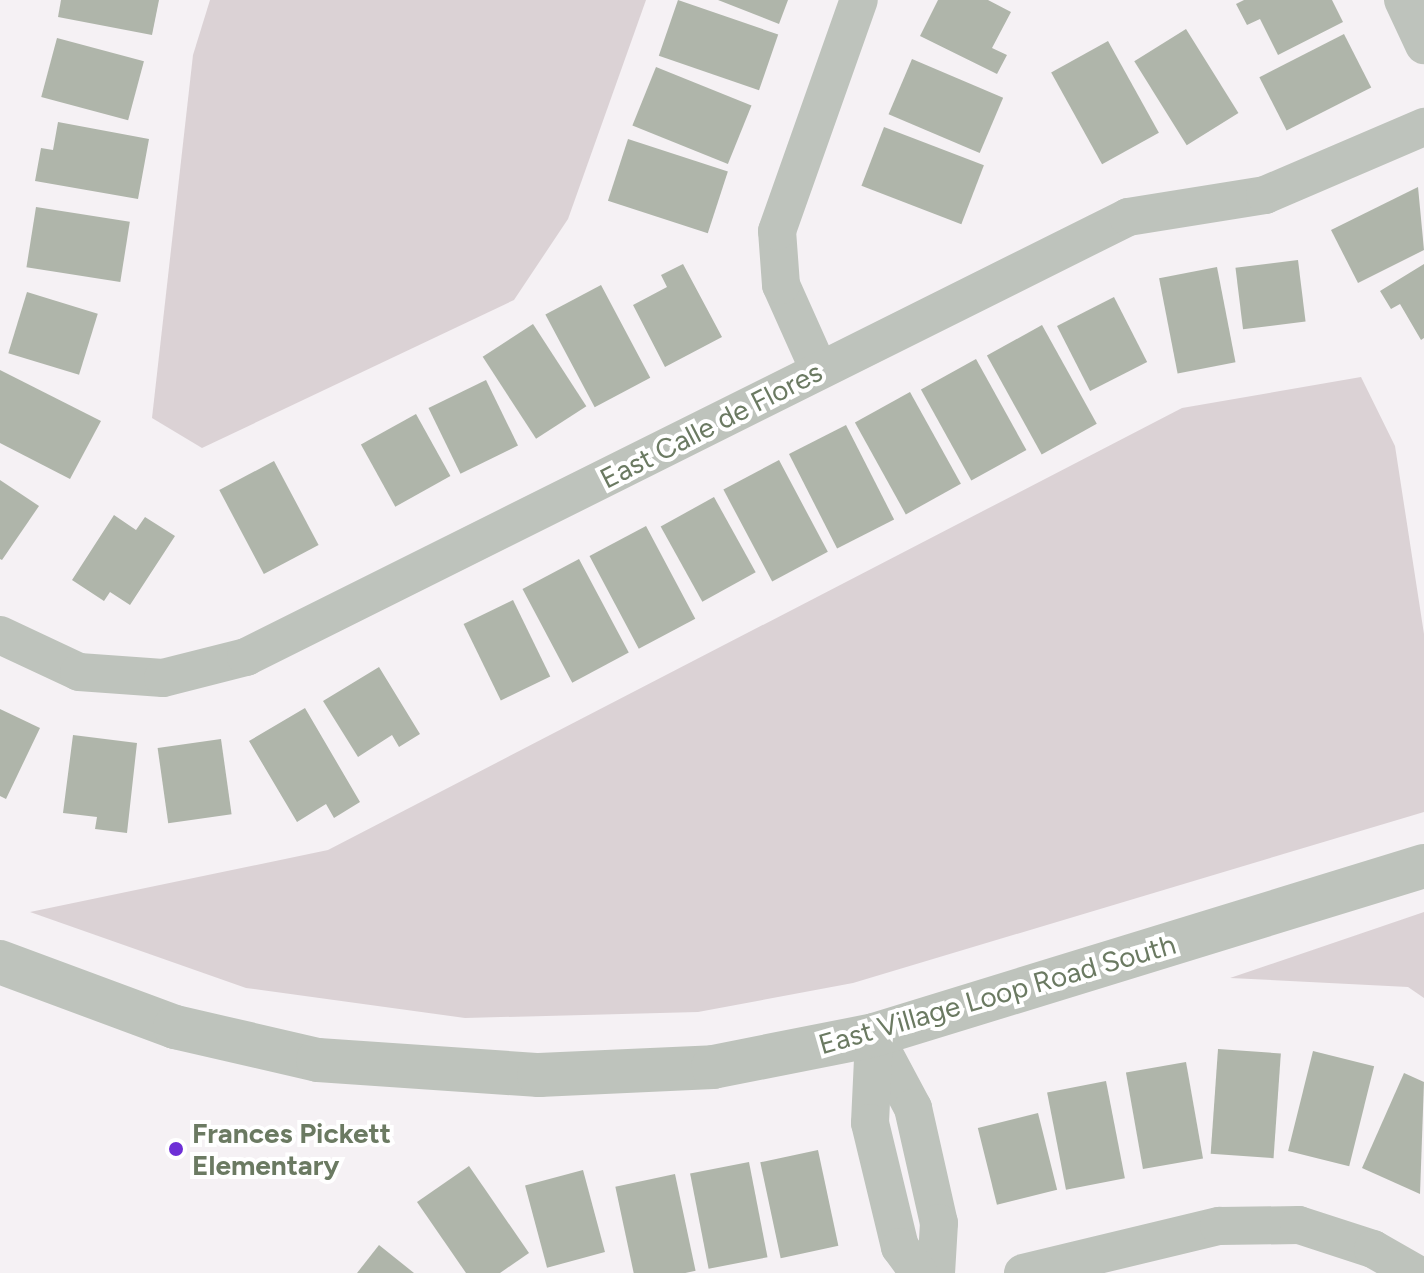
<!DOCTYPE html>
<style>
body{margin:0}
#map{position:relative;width:1424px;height:1273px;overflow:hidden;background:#f5f1f4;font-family:Figtree,sans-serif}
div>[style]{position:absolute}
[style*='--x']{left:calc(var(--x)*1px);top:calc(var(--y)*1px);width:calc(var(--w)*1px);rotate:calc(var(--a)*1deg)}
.green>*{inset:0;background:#dbd2d5}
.building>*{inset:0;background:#afb5aa;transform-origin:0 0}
.minor>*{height:38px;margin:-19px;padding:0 19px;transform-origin:19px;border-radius:19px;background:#bec3bc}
.tertiary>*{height:44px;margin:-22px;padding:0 22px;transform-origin:22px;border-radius:22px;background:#bec3bc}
.dots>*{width:22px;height:22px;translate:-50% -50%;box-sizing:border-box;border:4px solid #fff;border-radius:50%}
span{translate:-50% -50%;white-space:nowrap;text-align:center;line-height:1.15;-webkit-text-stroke:8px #fff;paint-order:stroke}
.street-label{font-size:28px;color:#6b7a62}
.poi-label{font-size:28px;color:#6b7a62;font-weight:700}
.left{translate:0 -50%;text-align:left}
</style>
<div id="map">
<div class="green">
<i style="clip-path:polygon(210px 0,646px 0,568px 219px,514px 300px,202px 448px,152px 418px,193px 55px)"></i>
<i style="clip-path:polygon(1361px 377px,1395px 446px,1424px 634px,1424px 812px,853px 983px,698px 1012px,465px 1018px,246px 988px,30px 912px,328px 850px,1182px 408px)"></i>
<i style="clip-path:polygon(1424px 912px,1424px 998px,1408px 987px,1230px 978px)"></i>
</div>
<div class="building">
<i style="clip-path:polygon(61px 0,159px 0,152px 35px,58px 17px)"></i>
<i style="left:678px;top:0;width:106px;height:59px;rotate:19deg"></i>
<i style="clip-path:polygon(718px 0,788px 0,779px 24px)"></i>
<i style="clip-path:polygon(938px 0,988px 0,1011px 12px,992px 48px,1007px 55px,997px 74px,920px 36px)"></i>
<i style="clip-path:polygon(1244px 0,1332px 0,1343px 22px,1278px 55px,1260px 19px,1247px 25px,1236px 4px)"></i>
<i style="left:1186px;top:29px;width:99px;height:61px;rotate:58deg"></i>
<i style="left:1344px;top:34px;width:60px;height:95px;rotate:63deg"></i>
<i style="left:57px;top:38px;width:90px;height:61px;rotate:15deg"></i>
<i style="left:1108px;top:41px;width:105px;height:65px;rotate:61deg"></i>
<i style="left:912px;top:59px;width:99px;height:60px;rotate:23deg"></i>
<i style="left:656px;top:67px;width:103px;height:63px;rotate:22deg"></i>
<i style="clip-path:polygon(58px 122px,149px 139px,138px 199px,35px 181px,41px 148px,53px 150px)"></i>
<i style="left:884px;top:127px;width:107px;height:63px;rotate:21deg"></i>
<i style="left:628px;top:139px;width:105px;height:65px;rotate:18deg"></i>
<i style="clip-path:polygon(1418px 187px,1424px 250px,1358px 283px,1331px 230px)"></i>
<i style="left:36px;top:207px;width:95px;height:61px;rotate:9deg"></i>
<i style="left:1298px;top:260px;width:62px;height:63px;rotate:83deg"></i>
<i style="clip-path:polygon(683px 264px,722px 337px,665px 367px,633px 305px,667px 287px,661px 275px)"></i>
<i style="clip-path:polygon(1424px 264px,1424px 338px,1421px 340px,1400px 304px,1391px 309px,1380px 291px)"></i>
<i style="left:1217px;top:267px;width:97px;height:59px;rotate:79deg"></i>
<i style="left:601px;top:285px;width:105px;height:63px;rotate:62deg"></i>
<i style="left:27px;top:292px;width:74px;height:64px;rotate:17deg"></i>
<i style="left:1114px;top:297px;width:73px;height:64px;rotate:63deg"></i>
<i style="left:533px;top:324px;width:98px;height:60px;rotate:57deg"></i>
<i style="left:1042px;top:325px;width:113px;height:63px;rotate:61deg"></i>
<i style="left:976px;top:359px;width:104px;height:63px;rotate:61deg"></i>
<i style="clip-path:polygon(0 370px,101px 421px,70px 479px,0 443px)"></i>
<i style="left:486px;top:380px;width:73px;height:64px;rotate:64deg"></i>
<i style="left:910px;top:392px;width:105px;height:63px;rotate:61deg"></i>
<i style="left:416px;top:414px;width:71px;height:63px;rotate:61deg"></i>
<i style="left:846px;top:425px;width:106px;height:64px;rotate:63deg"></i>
<i style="left:779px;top:460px;width:104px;height:63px;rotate:62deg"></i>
<i style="left:274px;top:461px;width:95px;height:62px;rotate:62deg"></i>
<i style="clip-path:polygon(0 480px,39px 506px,2px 560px,0 559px)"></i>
<i style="left:714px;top:497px;width:86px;height:61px;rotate:61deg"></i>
<i style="clip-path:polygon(114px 515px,136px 530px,145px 517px,175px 536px,130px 605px,110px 592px,104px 601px,72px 580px)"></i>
<i style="left:646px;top:526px;width:105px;height:64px;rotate:62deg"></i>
<i style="left:579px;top:559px;width:106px;height:64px;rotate:62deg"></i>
<i style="left:513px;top:600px;width:85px;height:55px;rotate:64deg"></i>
<i style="clip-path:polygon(379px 667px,420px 734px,399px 747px,392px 735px,358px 757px,323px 701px)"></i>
<i style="clip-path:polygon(305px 708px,360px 802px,334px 818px,326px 804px,297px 822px,249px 741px)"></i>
<i style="clip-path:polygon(0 709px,40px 728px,6px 799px,0 796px)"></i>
<i style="clip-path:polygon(73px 735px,137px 743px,127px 833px,95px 829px,97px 817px,63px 813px)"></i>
<i style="left:221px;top:739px;width:76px;height:64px;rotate:82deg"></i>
<i style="left:1218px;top:1049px;width:63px;height:105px;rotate:4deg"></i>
<i style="left:1313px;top:1051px;width:63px;height:103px;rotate:14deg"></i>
<i style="left:1186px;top:1062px;width:98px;height:61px;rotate:80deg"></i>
<i style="clip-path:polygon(1404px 1073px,1424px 1082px,1420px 1194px,1362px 1168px)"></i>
<i style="left:1106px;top:1081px;width:99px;height:60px;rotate:79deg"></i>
<i style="left:1038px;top:1113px;width:79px;height:62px;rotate:76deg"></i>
<i style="left:818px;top:1150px;width:98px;height:59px;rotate:78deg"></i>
<i style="left:749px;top:1162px;width:97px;height:60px;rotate:79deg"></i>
<i style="clip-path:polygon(469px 1166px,529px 1253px,500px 1273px,466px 1273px,417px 1202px)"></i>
<i style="left:583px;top:1170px;width:85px;height:60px;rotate:75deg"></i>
<i style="left:675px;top:1174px;width:99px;height:61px;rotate:78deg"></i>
<i style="clip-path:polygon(379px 1245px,414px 1273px,357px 1273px)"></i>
</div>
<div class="minor">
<i style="--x:1403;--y:0;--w:50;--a:65"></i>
<i style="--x:819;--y:370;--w:93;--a:-114.1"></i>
<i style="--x:781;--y:285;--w:54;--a:-94.2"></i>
<i style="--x:777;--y:231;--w:245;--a:-70.5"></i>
<i style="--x:0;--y:635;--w:87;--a:25.1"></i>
<i style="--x:79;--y:672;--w:84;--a:4.1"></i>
<i style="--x:163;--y:678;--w:86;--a:-14.2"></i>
<i style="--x:246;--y:657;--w:986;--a:-26.51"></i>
<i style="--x:1128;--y:217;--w:139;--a:-9.1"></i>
<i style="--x:1265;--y:195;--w:173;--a:-23.2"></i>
<i style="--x:874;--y:1035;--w:83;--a:61.9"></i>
<i style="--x:913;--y:1108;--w:118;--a:77.3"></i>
<i style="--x:939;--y:1223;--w:50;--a:93.4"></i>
<i style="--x:874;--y:1038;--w:85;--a:92.7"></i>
<i style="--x:870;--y:1123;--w:128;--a:76.4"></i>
<i style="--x:900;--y:1247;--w:32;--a:54"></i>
<i style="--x:1023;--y:1273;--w:202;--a:-13.5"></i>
<i style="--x:1219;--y:1226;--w:80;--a:-0.7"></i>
<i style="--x:1299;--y:1225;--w:78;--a:18"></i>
<i style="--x:1373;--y:1249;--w:48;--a:29.7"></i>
</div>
<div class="tertiary">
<i style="--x:0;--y:962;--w:187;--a:20.4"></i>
<i style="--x:175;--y:1027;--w:147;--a:13"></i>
<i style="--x:318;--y:1060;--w:222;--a:3.9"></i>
<i style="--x:539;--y:1075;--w:174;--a:-2.6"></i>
<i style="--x:713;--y:1067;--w:164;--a:-11.2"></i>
<i style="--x:874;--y:1035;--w:575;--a:-17.08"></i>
</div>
<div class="dots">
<i style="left:176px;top:1149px;background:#6e2fd6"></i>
</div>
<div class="street-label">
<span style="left:711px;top:425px;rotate:-27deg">East Calle de Flores</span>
<span style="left:997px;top:994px;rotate:-16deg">East Village Loop Road South</span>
</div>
<div class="poi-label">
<span class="left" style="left:192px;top:1149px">Frances Pickett<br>Elementary</span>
</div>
</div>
